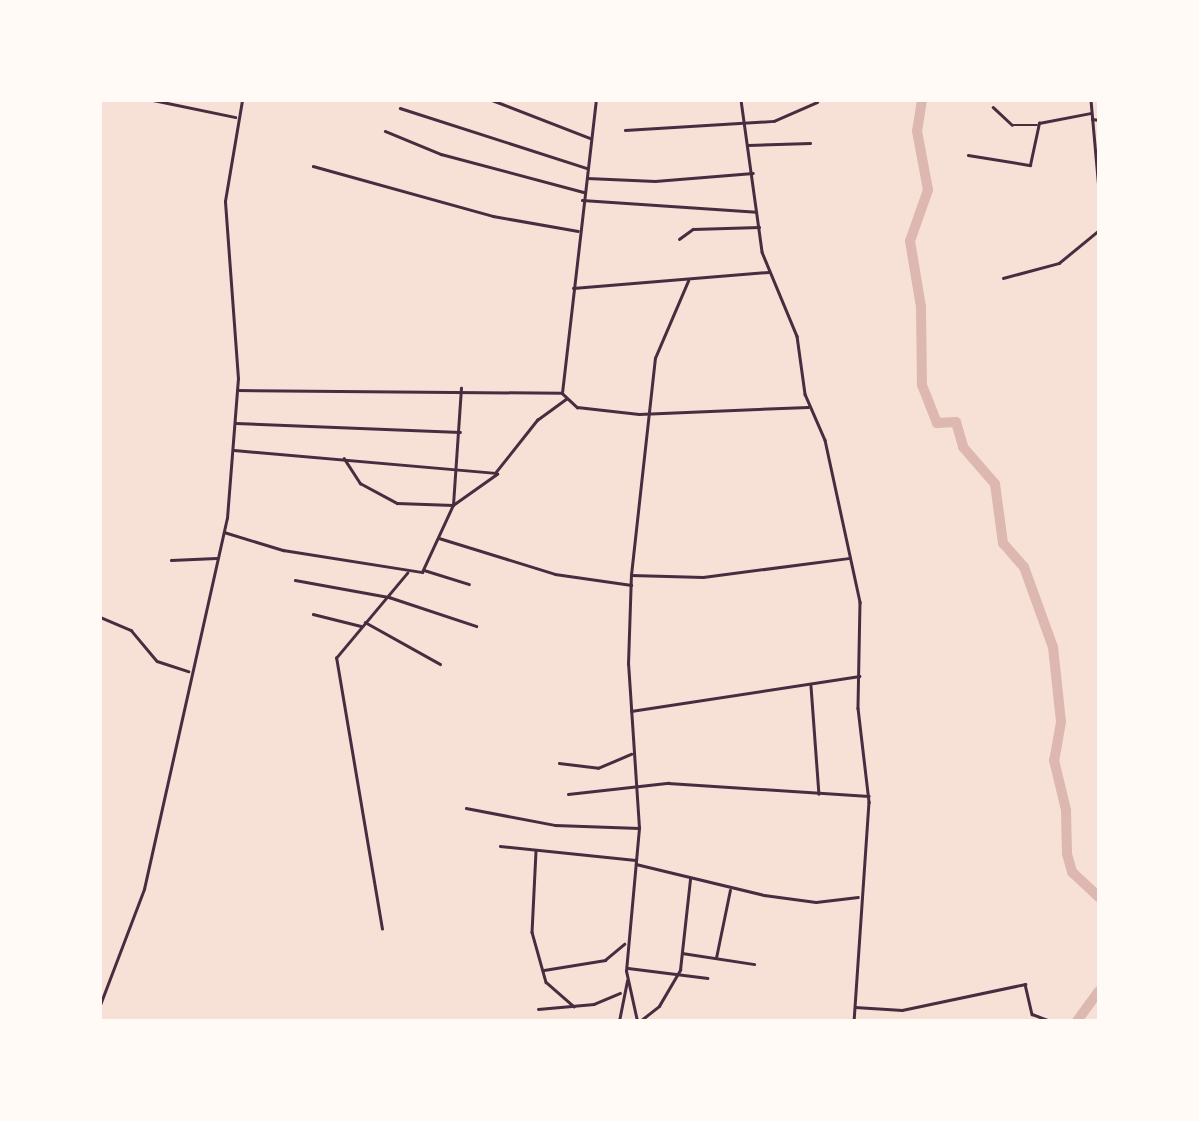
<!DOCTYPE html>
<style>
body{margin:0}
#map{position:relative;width:1199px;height:1121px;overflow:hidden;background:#f7e1d7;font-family:Manrope,sans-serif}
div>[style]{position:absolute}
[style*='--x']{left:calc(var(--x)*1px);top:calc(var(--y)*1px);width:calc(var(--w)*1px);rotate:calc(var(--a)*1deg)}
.river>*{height:10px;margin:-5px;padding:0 5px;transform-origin:5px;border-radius:5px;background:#dcb8b0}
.minor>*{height:2.5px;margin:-1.25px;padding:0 1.25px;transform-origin:1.25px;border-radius:1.25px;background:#4a2c40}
span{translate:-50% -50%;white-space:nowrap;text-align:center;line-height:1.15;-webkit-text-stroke:5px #fffaf5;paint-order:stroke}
.frame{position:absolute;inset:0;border:102px solid #fffaf5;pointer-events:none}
</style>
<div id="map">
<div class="river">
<i style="--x:922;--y:100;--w:31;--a:99"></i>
<i style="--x:917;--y:131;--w:60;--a:79.4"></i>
<i style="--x:928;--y:190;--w:54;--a:109.4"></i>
<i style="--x:910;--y:241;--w:67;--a:80.5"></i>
<i style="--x:921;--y:307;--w:78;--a:89.3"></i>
<i style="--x:922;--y:385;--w:41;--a:68.5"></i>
<i style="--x:937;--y:423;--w:19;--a:-3"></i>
<i style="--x:956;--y:422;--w:26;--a:74"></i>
<i style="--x:963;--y:447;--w:49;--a:49.1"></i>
<i style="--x:995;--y:484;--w:60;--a:82.3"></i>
<i style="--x:1003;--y:543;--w:32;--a:49"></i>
<i style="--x:1024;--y:567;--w:85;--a:70.1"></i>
<i style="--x:1053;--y:647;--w:75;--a:83.9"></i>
<i style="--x:1061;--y:722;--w:39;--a:100"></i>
<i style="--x:1054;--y:760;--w:51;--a:76.5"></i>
<i style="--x:1066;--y:810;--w:44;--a:88.7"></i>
<i style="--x:1067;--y:854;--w:19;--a:74"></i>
<i style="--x:1072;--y:872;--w:37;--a:43"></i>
<i style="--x:1077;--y:1021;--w:37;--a:-54"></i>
</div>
<div class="minor">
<i style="--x:153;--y:100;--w:84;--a:11.7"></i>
<i style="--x:492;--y:100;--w:105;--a:21.2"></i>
<i style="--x:574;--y:100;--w:39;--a:0"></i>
<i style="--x:741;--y:100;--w:153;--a:82.1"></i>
<i style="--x:762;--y:252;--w:91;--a:67.4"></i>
<i style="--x:797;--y:336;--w:59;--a:82.1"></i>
<i style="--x:805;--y:394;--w:50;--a:66.5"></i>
<i style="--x:825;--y:440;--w:166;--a:77.8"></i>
<i style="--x:860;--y:602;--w:106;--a:91.1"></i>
<i style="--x:858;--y:708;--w:95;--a:83.3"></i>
<i style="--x:869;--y:802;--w:220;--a:93.9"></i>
<i style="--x:1091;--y:100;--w:90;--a:84.9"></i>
<i style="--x:993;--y:107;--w:26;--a:43"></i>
<i style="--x:1012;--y:125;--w:25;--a:0"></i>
<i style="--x:400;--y:108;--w:196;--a:17.8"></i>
<i style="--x:1092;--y:119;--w:7;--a:8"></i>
<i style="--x:625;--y:130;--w:149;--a:-3.5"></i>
<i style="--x:774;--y:121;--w:47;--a:-23.8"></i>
<i style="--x:385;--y:131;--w:61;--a:22.3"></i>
<i style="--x:441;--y:154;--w:148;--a:14.9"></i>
<i style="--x:748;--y:145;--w:62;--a:-1.8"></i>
<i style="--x:968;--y:155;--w:63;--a:9.2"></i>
<i style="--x:1030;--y:165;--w:43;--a:-77.9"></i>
<i style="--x:1039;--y:123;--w:53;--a:-10.9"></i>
<i style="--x:313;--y:166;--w:187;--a:15.5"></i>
<i style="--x:493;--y:216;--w:86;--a:10"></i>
<i style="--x:587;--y:178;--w:68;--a:2.5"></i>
<i style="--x:655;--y:181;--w:98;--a:-4.7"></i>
<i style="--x:582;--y:200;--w:174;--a:3.9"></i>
<i style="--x:679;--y:239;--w:17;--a:-36"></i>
<i style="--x:693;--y:229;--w:66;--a:-1.7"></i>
<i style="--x:1003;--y:278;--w:58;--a:-15"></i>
<i style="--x:1059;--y:263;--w:52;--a:-39.5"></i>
<i style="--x:573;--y:288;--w:196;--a:-4.7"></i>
<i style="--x:237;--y:390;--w:325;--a:0.5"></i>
<i style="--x:562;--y:393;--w:21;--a:43"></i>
<i style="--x:577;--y:407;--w:62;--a:6.4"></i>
<i style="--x:639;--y:414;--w:169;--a:-2.4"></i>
<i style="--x:562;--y:393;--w:295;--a:-83.4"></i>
<i style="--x:1099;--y:400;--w:34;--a:90"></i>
<i style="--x:236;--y:423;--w:224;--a:2.3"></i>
<i style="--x:234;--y:450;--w:262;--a:5"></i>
<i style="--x:495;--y:473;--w:68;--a:-51.6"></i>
<i style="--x:537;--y:420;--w:36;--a:-36"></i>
<i style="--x:344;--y:458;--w:30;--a:57"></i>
<i style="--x:360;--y:483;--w:42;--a:28.4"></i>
<i style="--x:397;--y:503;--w:56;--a:2"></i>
<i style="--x:453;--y:505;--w:54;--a:-35.2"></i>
<i style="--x:224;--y:532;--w:62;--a:17"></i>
<i style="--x:283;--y:550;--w:141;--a:9"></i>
<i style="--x:422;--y:572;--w:74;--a:-65.2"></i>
<i style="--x:453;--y:505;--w:117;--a:-86.1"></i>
<i style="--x:439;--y:538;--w:121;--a:17.2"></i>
<i style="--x:555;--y:574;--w:77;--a:8.2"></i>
<i style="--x:171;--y:560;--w:45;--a:-2.5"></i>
<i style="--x:424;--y:570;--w:47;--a:17.3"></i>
<i style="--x:631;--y:575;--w:72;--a:1.6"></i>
<i style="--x:703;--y:577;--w:148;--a:-7.4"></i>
<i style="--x:295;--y:580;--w:96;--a:10.3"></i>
<i style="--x:389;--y:597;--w:92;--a:18.4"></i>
<i style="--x:313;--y:614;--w:49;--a:14"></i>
<i style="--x:100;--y:617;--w:34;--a:23"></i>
<i style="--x:131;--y:630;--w:40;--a:50"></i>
<i style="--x:157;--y:661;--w:33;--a:18"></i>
<i style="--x:365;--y:622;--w:86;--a:29.2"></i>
<i style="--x:811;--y:686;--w:108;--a:85.8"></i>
<i style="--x:631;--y:711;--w:231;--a:-8.7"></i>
<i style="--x:559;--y:763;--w:39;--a:7"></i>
<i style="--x:598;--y:768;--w:36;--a:-23"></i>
<i style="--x:568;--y:794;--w:101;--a:-6.3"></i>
<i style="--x:668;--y:783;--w:201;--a:3.7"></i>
<i style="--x:466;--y:808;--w:91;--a:10.8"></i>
<i style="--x:555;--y:825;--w:84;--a:2"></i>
<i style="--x:500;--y:846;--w:136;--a:5.9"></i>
<i style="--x:536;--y:851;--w:81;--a:92.8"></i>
<i style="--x:532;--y:932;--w:52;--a:74.4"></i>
<i style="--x:546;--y:982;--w:37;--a:41"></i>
<i style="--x:636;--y:864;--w:132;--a:13.6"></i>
<i style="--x:764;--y:895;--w:52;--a:7.7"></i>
<i style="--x:816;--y:902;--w:42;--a:-6.8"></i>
<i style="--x:382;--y:929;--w:275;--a:-99.6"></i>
<i style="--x:336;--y:658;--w:111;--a:-50.1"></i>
<i style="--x:682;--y:953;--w:73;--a:8.7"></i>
<i style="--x:716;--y:958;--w:69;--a:-78.4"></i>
<i style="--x:628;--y:968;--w:80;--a:7.2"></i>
<i style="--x:544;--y:970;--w:62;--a:-9.3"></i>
<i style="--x:605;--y:960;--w:25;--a:-40"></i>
<i style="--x:100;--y:1005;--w:124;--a:-69.2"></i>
<i style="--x:144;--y:889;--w:380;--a:-77.4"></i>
<i style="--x:227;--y:518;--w:139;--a:-85.5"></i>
<i style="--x:238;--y:379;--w:178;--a:-94.2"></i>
<i style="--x:225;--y:201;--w:102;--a:-80.4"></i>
<i style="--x:855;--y:1007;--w:47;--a:3.7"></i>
<i style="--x:902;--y:1010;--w:126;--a:-11.9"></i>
<i style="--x:1025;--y:984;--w:31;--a:77"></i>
<i style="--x:1032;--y:1014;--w:19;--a:21"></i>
<i style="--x:538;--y:1009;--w:56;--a:-5.1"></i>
<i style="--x:594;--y:1004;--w:28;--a:-23"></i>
<i style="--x:619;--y:1021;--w:41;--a:-78.7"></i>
<i style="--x:637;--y:1021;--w:51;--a:-102.4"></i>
<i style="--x:626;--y:971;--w:144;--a:-84.8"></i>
<i style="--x:639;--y:828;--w:164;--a:-93.8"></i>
<i style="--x:628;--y:664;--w:89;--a:-88.1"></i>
<i style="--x:631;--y:575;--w:218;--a:-83.7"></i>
<i style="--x:655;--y:358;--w:84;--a:-66.8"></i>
<i style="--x:640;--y:1021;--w:24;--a:-38"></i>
<i style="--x:659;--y:1006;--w:42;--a:-59.7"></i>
<i style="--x:680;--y:970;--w:92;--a:-83.7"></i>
</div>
<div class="frame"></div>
</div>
